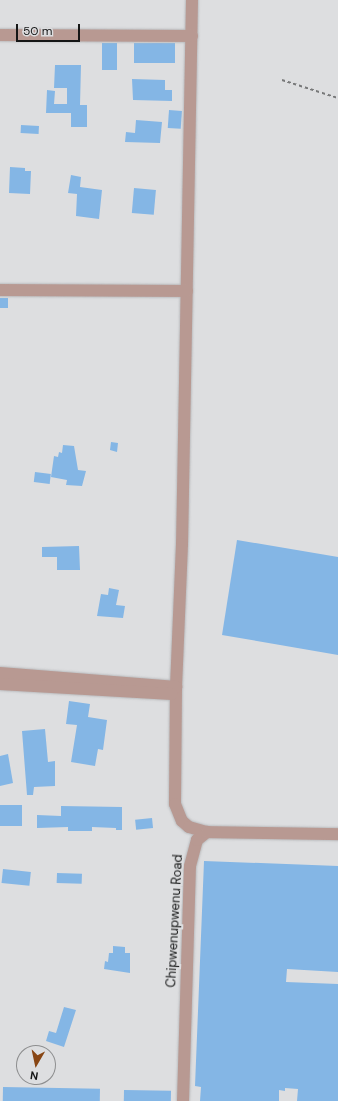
<!DOCTYPE html>
<style>
body{margin:0}
#map{position:relative;width:338px;height:1101px;overflow:hidden;background:#dddee0;font-family:"DM Sans",sans-serif}
div>[style]{position:absolute}
[style*='--x']{left:calc(var(--x)*1px);top:calc(var(--y)*1px);width:calc(var(--w)*1px);rotate:calc(var(--a)*1deg)}
.building>*{inset:0;background:#84b6e5;transform-origin:0 0}
.path>*{height:1.5px;margin-top:-0.75px;transform-origin:0;background:repeating-linear-gradient(90deg,#78797a 0 3px,transparent 0 6px)}
.roads{filter:drop-shadow(0 0 1px #b9babc) drop-shadow(0 0 1px #b9babc)}
.minor>*{height:12px;margin:-6px;padding:0 6px;transform-origin:6px;border-radius:6px;background:#b89992}
span{translate:-50% -50%;white-space:nowrap;text-align:center;line-height:1.15;-webkit-text-stroke:4px #dddee0;paint-order:stroke}
.street-label{font-size:13px;color:#151616}
.north{position:absolute;left:16px;top:1045px;width:40px;height:40px;box-sizing:border-box;background:#dddee0;border:1px solid #8d8e8f;border-radius:50%;rotate:189deg;font-size:11px;font-weight:700;line-height:16px;text-align:center;color:#151616}
.north::after{content:'';display:block;margin:auto;width:14px;height:18px;background:#884614;clip-path:polygon(50% 0,100% 100%,50% 72%,0 100%)}
.scale{position:absolute;left:16px;top:24px;width:64px;height:18px;box-sizing:border-box;border:2px solid #151616;border-top:0;padding-left:5px;font-size:12px;line-height:14px;white-space:nowrap;color:#151616;-webkit-text-stroke:3px #dddee0;paint-order:stroke}
</style>
<div id="map">
<div class="building">
<i style="left:102px;top:43px;width:15px;height:27px"></i>
<i style="left:134px;top:43px;width:41px;height:20px"></i>
<i style="clip-path:polygon(55px 65px,81px 65px,80px 105px,87px 105px,87px 127px,71px 127px,71px 113px,46px 113px,47px 90px,55px 91px,54px 104px,67px 104px,67px 88px,54px 88px)"></i>
<i style="clip-path:polygon(132px 79px,165px 80px,165px 90px,172px 90px,172px 101px,133px 100px)"></i>
<i style="left:169px;top:110px;width:13px;height:18px;rotate:4deg"></i>
<i style="clip-path:polygon(136px 120px,162px 122px,160px 143px,125px 142px,126px 132px,135px 133px)"></i>
<i style="left:21px;top:125px;width:18px;height:8px;rotate:3deg"></i>
<i style="clip-path:polygon(10px 167px,25px 168px,25px 171px,31px 171px,30px 194px,9px 193px)"></i>
<i style="clip-path:polygon(71px 175px,81px 177px,80px 187px,102px 190px,99px 219px,76px 216px,77px 194px,68px 193px)"></i>
<i style="left:134px;top:188px;width:22px;height:25px;rotate:5deg"></i>
<i style="left:0;top:298px;width:8px;height:10px"></i>
<i style="clip-path:polygon(111px 442px,118px 443px,117px 452px,110px 450px)"></i>
<i style="clip-path:polygon(63px 445px,74px 446px,78px 470px,86px 471px,82px 486px,66px 485px,67px 480px,51px 477px,54px 456px,58px 457px,59px 452px,62px 453px)"></i>
<i style="left:35px;top:472px;width:16px;height:10px;rotate:7deg"></i>
<i style="clip-path:polygon(237px 540px,338px 557px,338px 655px,222px 635px)"></i>
<i style="clip-path:polygon(79px 546px,80px 570px,57px 570px,57px 557px,42px 557px,42px 547px)"></i>
<i style="clip-path:polygon(109px 588px,119px 590px,116px 605px,125px 606px,123px 618px,97px 616px,101px 594px,108px 595px)"></i>
<i style="clip-path:polygon(69px 701px,90px 704px,88px 717px,107px 720px,103px 750px,98px 749px,95px 766px,71px 762px,77px 725px,66px 724px)"></i>
<i style="clip-path:polygon(45px 729px,48px 762px,55px 761px,55px 786px,34px 787px,33px 795px,27px 795px,22px 731px)"></i>
<i style="clip-path:polygon(8px 754px,13px 783px,0 786px,0 756px)"></i>
<i style="left:0;top:805px;width:22px;height:21px"></i>
<i style="clip-path:polygon(61px 806px,122px 807px,122px 830px,116px 830px,116px 828px,92px 827px,92px 831px,68px 831px,68px 827px,37px 828px,37px 815px,61px 816px)"></i>
<i style="left:152px;top:818px;width:10px;height:17px;rotate:84deg"></i>
<i style="clip-path:polygon(204px 861px,338px 866px,338px 972px,287px 969px,286px 982px,338px 984px,338px 1101px,297px 1101px,298px 1089px,285px 1088px,285px 1091px,279px 1090px,279px 1101px,200px 1101px,201px 1087px,195px 1086px)"></i>
<i style="left:3px;top:869px;width:28px;height:14px;rotate:6deg"></i>
<i style="left:57px;top:873px;width:25px;height:10px;rotate:2deg"></i>
<i style="clip-path:polygon(113px 946px,125px 947px,125px 953px,130px 953px,130px 973px,104px 969px,105px 961px,108px 962px,109px 953px,113px 953px)"></i>
<i style="clip-path:polygon(64px 1007px,76px 1010px,64px 1047px,46px 1041px,49px 1031px,56px 1033px)"></i>
<i style="left:3px;top:1087px;width:97px;height:14px;rotate:1deg"></i>
<i style="left:124px;top:1090px;width:47px;height:11px;rotate:1deg"></i>
</div>
<div class="path">
<i style="--x:282;--y:80;--w:59;--a:17.8"></i>
</div>
<div class="roads">
<div class="minor">
<i style="--x:192;--y:0;--w:544;--a:91.05"></i>
<i style="--x:182;--y:544;--w:143;--a:92.4"></i>
<i style="--x:176;--y:687;--w:117;--a:90.5"></i>
<i style="--x:175;--y:804;--w:18;--a:68"></i>
<i style="--x:182;--y:821;--w:9;--a:41"></i>
<i style="--x:189;--y:827;--w:19;--a:16"></i>
<i style="--x:0;--y:35;--w:192;--a:0.3"></i>
<i style="--x:0;--y:290;--w:187;--a:0.3"></i>
<i style="--x:0;--y:673;--w:177;--a:4.5"></i>
<i style="--x:0;--y:684;--w:172;--a:3.3"></i>
<i style="--x:183;--y:1101;--w:235;--a:-88.3"></i>
<i style="--x:190;--y:866;--w:27;--a:-75"></i>
<i style="--x:197;--y:840;--w:13;--a:-39"></i>
<i style="--x:207;--y:832;--w:131;--a:0.9"></i>
</div>
</div>
<div class="street-label">
<span style="left:175px;top:921px;rotate:-87deg">Chipwenupwenu Road</span>
</div>
<div class="north">N</div>
<div class="scale">50 m</div>
</div>
